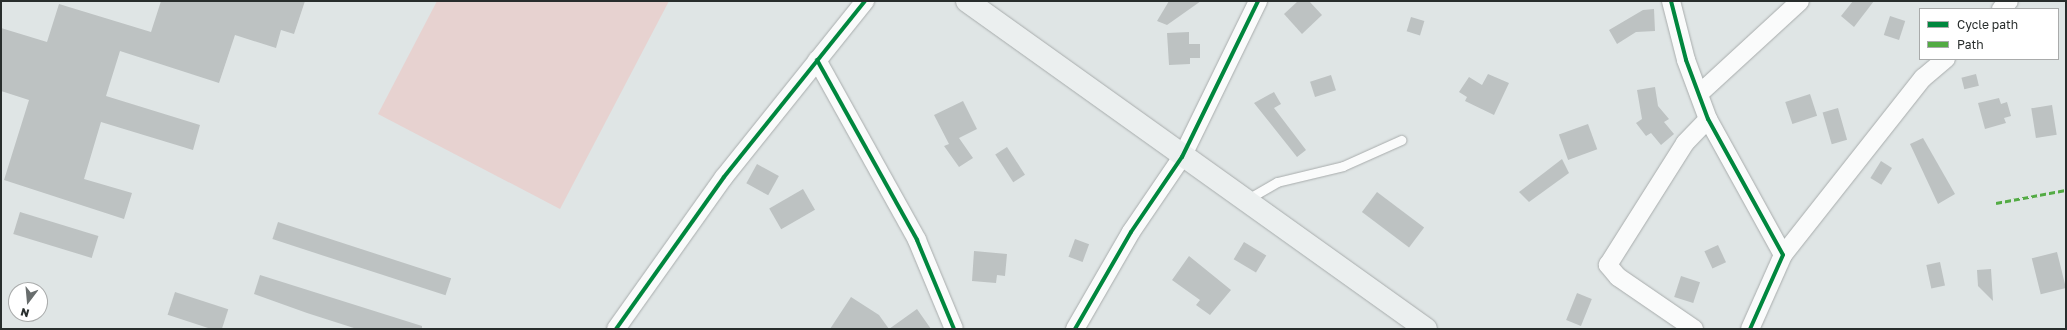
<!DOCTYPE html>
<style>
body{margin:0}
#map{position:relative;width:2067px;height:330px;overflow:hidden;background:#dfe5e5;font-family:"Golos Text",sans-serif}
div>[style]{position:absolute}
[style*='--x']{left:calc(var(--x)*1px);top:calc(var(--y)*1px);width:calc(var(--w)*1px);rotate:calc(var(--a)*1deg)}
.green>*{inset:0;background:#e7d2d0}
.building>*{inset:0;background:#bdc2c2;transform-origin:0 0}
.roads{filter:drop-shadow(0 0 1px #a8acac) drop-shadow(0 0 1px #a8acac)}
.service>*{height:9px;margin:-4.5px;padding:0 4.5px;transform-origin:4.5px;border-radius:4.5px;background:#fafbfb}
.minor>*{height:18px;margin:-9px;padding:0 9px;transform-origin:9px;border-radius:9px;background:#fafbfb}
.secondary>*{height:22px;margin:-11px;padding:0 11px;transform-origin:11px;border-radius:11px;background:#ebefef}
.quiet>*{height:3px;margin-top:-1.5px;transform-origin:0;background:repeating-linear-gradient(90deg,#53ab44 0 6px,transparent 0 9px)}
.cycleway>*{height:4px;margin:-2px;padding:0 2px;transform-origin:2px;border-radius:2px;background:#00873e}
span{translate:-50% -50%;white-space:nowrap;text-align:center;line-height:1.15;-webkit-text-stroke:3.5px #fff;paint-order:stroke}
.frame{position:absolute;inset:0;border:2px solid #282d2c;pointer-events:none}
.legend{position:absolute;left:1919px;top:8px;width:140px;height:52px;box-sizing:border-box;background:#fff;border:1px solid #a9abab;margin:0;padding:5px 7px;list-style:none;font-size:12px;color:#282d2c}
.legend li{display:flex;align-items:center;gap:8px;height:20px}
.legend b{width:20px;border:1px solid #a9abab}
.north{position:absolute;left:8px;top:282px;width:40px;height:40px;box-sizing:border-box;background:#fff;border:1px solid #a9abab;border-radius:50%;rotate:196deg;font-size:11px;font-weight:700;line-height:16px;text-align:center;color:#282d2c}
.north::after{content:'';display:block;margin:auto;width:14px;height:18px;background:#686d6d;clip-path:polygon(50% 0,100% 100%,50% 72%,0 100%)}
</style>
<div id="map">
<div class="green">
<i style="clip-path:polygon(437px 1px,669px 1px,560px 209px,378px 114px)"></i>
</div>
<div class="building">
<i style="clip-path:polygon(161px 1px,305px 1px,294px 34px,281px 30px,276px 48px,235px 35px,219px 83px,120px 51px,106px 96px,200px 125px,193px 150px,101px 122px,84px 179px,132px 193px,124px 219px,4px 180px,29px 100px,1px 91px,1px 28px,47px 42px,59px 4px,151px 32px)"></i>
<i style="clip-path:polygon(1169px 1px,1201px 1px,1167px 25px,1157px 21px)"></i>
<i style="clip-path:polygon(1298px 1px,1309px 1px,1322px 15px,1302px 34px,1284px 14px)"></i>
<i style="clip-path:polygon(1853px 1px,1874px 1px,1854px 27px,1841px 16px)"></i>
<i style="clip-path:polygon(1654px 9px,1655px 31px,1636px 32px,1617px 44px,1609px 30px,1643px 10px)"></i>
<i style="left:1890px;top:16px;width:16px;height:20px;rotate:18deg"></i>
<i style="left:1411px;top:17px;width:14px;height:15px;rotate:17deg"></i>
<i style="clip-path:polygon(1189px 32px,1189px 44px,1200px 44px,1200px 58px,1190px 58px,1190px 64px,1169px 65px,1167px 33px)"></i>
<i style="clip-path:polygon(1488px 74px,1509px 83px,1494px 115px,1465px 101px,1467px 97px,1459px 92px,1469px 77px,1482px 85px)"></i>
<i style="left:1976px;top:74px;width:12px;height:15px;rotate:76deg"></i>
<i style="left:1331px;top:75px;width:16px;height:22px;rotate:72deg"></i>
<i style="clip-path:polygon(1655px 87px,1658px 106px,1669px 119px,1664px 122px,1674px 134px,1661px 145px,1651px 133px,1646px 136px,1636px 123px,1642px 119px,1637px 90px)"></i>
<i style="clip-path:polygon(1274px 92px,1281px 104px,1274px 108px,1306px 150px,1297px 157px,1254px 103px)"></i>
<i style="left:1810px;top:94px;width:23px;height:26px;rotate:72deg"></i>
<i style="clip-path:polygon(1999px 98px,2001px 104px,2007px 102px,2011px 116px,2004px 118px,2006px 123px,1985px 129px,1978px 103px)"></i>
<i style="clip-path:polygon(963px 101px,977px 129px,959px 138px,973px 158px,959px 167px,944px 146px,949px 144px,934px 115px)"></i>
<i style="left:2052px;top:105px;width:30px;height:21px;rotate:81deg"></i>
<i style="left:1838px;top:108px;width:33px;height:16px;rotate:74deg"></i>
<i style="left:1588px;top:124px;width:27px;height:31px;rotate:70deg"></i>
<i style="clip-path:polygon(1923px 138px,1955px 194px,1938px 204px,1910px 144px)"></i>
<i style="left:1007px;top:147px;width:33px;height:14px;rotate:57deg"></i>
<i style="clip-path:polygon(1562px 159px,1569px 173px,1529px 202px,1519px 192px)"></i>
<i style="left:1881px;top:161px;width:13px;height:20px;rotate:32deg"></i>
<i style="left:757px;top:164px;width:25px;height:22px;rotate:29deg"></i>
<i style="left:803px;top:189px;width:24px;height:39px;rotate:60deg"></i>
<i style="left:1377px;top:192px;width:59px;height:25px;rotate:37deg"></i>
<i style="left:20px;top:212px;width:82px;height:23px;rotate:17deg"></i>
<i style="left:278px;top:222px;width:182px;height:18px;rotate:18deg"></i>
<i style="left:1075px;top:239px;width:15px;height:19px;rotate:20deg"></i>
<i style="left:1244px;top:242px;width:26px;height:20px;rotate:31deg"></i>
<i style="left:1718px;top:245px;width:19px;height:15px;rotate:65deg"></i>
<i style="clip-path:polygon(974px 251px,1007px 254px,1005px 276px,997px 275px,996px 283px,972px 281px)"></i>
<i style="left:2057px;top:252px;width:37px;height:26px;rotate:76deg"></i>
<i style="clip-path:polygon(1189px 256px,1231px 290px,1210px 315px,1196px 305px,1200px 300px,1172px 280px)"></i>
<i style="left:1940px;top:262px;width:24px;height:14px;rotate:78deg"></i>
<i style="clip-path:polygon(1991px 269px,1993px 301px,1978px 286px,1977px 270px)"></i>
<i style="clip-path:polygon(260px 275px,422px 326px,422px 329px,357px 329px,307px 313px,254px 294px)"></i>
<i style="left:1681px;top:276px;width:20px;height:22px;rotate:18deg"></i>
<i style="left:175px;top:292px;width:56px;height:24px;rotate:18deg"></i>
<i style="left:1577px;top:293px;width:16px;height:29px;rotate:22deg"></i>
<i style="clip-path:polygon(851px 297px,879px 315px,889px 329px,917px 309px,931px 329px,830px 329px)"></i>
</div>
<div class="roads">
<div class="service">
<i style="--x:1246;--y:200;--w:36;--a:-30"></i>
<i style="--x:1277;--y:182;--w:68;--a:-13.6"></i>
<i style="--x:1343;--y:166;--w:64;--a:-24.1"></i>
</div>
<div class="minor">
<i style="--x:1671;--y:1;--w:61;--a:75.7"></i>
<i style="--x:1686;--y:60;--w:63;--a:69.6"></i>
<i style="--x:1708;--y:119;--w:155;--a:61.1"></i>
<i style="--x:1783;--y:255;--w:81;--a:114"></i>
<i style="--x:2001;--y:9;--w:11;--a:-45"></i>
<i style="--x:817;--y:60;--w:206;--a:60.9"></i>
<i style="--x:917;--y:240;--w:96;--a:67.4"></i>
<i style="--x:1699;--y:94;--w:137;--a:-42.6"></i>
<i style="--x:1783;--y:255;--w:226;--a:-51.7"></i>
<i style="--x:1923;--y:78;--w:30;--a:-40"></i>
<i style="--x:616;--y:329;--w:186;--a:-54.6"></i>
<i style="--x:724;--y:177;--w:226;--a:-51.3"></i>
<i style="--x:1075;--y:329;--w:112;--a:-60"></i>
<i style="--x:1131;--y:232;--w:91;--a:-55.8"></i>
<i style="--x:1182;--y:157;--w:174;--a:-64"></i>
<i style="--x:1694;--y:329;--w:92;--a:-145.6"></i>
<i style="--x:1618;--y:277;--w:16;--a:-130"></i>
<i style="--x:1608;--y:265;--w:144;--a:-57.7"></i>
<i style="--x:1685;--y:143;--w:33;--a:-46"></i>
</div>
<div class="secondary">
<i style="--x:967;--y:1;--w:564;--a:35.55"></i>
</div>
</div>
<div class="quiet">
<i style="--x:1996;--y:203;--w:71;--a:-10.5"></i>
</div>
<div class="cycleway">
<i style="--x:1671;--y:1;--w:61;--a:75.7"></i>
<i style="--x:1686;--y:60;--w:63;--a:69.6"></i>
<i style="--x:1708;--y:119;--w:155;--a:61.1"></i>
<i style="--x:1783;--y:255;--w:81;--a:114"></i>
<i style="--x:817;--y:60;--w:206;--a:60.9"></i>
<i style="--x:917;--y:240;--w:96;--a:67.4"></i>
<i style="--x:616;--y:329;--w:186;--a:-54.6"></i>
<i style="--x:724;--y:177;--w:226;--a:-51.3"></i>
<i style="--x:1075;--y:329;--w:112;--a:-60"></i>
<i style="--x:1131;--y:232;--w:91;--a:-55.8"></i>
<i style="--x:1182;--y:157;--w:174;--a:-64"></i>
</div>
<div class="frame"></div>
<ul class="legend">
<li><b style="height:5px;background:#00873e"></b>Cycle path</li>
<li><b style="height:5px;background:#53ab44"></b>Path</li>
</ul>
<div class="north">N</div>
</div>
